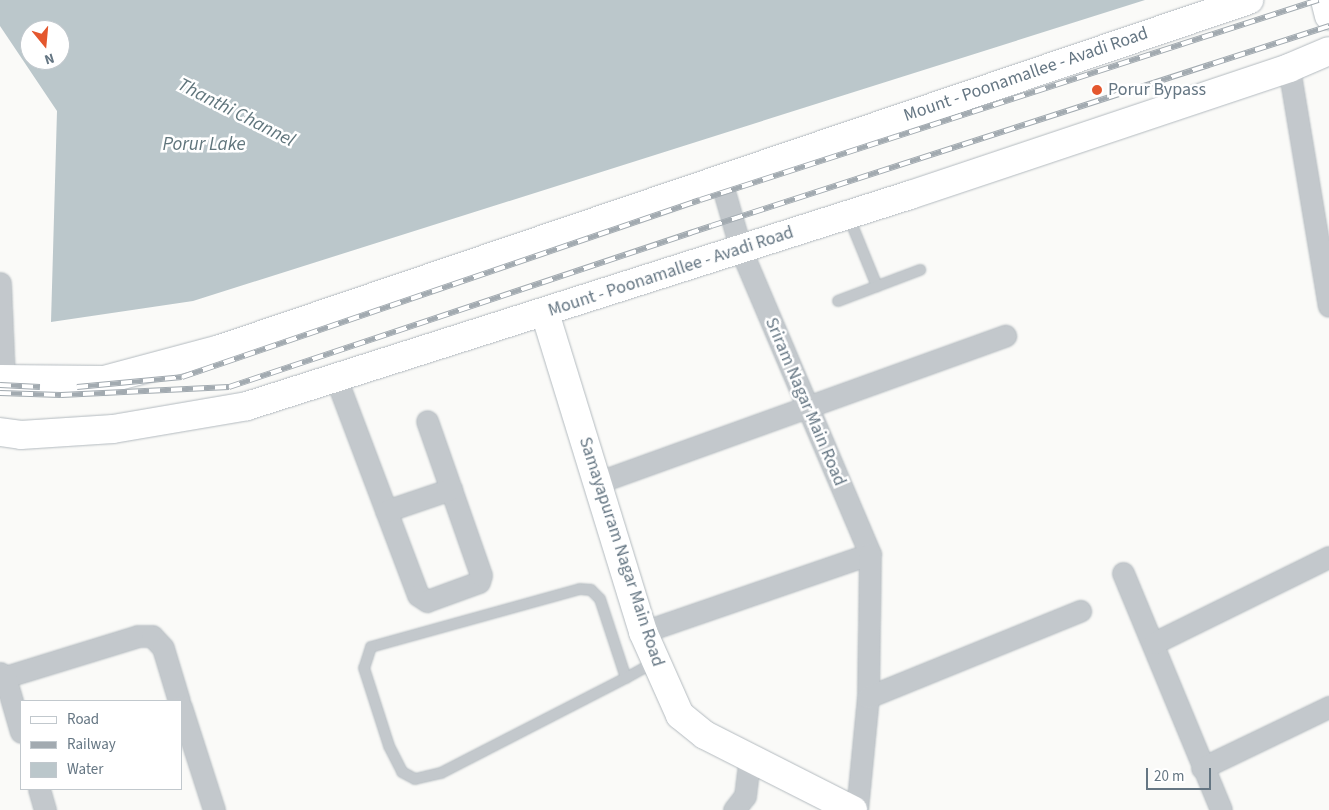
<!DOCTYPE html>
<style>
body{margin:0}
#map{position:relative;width:1329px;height:810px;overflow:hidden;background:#fafaf8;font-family:"Source Sans 3",sans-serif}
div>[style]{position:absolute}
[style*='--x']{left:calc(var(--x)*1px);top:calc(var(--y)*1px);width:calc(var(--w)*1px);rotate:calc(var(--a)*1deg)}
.water>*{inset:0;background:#bbc7cb}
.roads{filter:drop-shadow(0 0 1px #b3babf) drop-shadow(0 0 1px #b3babf)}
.lane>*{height:10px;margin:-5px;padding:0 5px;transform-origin:5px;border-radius:5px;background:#c3c8cc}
.street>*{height:21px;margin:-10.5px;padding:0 10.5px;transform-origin:10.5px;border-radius:10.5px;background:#c3c8cc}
.secondary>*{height:28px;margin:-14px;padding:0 14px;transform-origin:14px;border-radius:14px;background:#fff}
.primary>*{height:28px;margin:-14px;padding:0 14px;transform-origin:14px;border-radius:14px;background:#fff}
.highway>*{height:28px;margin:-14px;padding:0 14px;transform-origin:14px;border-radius:14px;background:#fff}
.rail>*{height:5.5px;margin-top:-2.75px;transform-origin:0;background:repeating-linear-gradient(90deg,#fff 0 11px,#a2aab0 0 22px);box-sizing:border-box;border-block:1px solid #a2aab0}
.dots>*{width:14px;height:14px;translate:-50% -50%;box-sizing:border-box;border:2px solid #fff;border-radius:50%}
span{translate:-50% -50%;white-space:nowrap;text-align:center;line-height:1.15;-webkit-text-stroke:5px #fff;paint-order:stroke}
.street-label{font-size:18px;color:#657683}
.poi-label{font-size:18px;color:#657683}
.left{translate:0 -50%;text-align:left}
.water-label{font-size:19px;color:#60757c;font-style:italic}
.legend{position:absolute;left:20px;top:700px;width:162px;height:90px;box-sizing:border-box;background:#fff;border:1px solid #c1c8cd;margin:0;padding:6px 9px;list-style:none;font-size:15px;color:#657683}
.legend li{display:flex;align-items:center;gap:10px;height:25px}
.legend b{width:25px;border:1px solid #c1c8cd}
.north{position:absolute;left:20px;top:20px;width:50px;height:50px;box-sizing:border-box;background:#fff;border:1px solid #c1c8cd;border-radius:50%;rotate:163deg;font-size:14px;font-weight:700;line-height:20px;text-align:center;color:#657683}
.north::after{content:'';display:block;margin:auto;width:18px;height:22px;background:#e4572e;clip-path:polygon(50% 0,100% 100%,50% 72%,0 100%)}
.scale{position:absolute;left:1146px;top:768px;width:65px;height:22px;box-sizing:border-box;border:2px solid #657683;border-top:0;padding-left:6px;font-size:15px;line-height:18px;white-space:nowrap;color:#657683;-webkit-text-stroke:4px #fff;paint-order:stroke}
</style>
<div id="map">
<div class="water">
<i style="clip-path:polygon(evenodd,0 0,1145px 0,193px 301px,51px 322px,57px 111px,0 26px,0 0,30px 30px,60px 30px,60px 60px,30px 60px,30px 30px)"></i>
</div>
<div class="roads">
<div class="lane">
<i style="--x:848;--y:215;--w:77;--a:67.8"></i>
<i style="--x:838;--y:301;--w:88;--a:-20.7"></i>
<i style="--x:626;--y:678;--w:83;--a:-108.2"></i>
<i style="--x:600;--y:599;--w:13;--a:-135"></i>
<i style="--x:591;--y:590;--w:11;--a:-175"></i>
<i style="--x:580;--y:589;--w:217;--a:164.5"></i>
<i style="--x:371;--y:647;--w:22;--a:108"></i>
<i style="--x:364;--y:668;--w:82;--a:72.2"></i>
<i style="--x:389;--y:746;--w:29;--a:63"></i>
<i style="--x:402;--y:772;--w:15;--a:28"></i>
<i style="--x:415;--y:779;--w:27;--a:-13"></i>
<i style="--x:441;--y:773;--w:208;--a:-27.2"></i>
<i style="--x:626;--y:678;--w:33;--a:-29"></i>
</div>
<div class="street">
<i style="--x:1289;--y:68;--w:241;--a:80.5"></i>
<i style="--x:720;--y:177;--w:76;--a:74"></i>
<i style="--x:741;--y:250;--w:330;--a:67"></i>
<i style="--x:0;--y:283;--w:96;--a:87.6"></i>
<i style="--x:336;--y:378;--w:232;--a:69.3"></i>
<i style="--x:418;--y:595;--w:11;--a:34"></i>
<i style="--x:427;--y:601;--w:55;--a:-20.1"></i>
<i style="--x:479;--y:582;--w:7;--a:-74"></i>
<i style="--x:481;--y:575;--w:163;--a:-109.3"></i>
<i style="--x:596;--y:483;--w:435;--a:-19.8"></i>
<i style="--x:386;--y:511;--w:69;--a:-18.7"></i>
<i style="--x:1123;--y:573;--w:256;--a:67.5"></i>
<i style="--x:643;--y:632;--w:240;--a:-19"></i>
<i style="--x:870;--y:554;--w:143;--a:90.8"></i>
<i style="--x:868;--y:697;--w:114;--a:95.6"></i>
<i style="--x:1154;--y:643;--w:195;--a:-26.2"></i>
<i style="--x:0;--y:673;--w:6;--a:39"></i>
<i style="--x:5;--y:677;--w:139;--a:-17.1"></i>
<i style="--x:138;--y:636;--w:14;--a:0"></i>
<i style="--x:152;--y:636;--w:16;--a:47"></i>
<i style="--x:163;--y:648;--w:55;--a:73.2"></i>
<i style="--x:5;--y:677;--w:57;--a:73.8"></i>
<i style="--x:868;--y:697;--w:229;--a:-22.1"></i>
<i style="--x:181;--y:707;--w:108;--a:72.2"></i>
<i style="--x:1202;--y:768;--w:141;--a:-25.7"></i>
<i style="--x:39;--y:789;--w:22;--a:74"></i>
<i style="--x:734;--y:810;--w:18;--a:-52"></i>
<i style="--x:745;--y:796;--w:39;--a:-83"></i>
</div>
<div class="secondary">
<i style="--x:545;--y:313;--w:334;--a:72.9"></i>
<i style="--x:643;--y:632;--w:91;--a:66"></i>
<i style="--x:680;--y:715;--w:32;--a:39"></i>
<i style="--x:705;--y:735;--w:166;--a:26.9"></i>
</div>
<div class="primary">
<i style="--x:0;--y:379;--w:104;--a:0.6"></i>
<i style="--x:104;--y:380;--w:120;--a:-15"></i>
<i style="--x:220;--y:349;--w:1087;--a:-18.74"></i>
<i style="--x:0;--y:432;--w:21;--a:8"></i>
<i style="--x:21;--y:435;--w:92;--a:-3.7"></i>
<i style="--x:113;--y:429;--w:136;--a:-9.7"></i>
<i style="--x:247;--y:406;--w:696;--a:-17.65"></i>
<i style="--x:910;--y:195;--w:400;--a:-18.5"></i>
<i style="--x:1289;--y:68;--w:43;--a:-23"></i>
</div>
<div class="highway">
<i style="--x:1325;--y:0;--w:16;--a:76"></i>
</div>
</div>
<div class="rail">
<i style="--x:0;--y:385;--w:40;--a:2.9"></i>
<i style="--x:77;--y:387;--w:105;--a:-5.4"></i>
<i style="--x:182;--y:377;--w:547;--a:-18.87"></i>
<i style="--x:700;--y:200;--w:650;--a:-17.93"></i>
<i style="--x:0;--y:393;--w:61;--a:1.9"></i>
<i style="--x:61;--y:395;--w:168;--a:-2.7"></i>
<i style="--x:229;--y:387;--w:508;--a:-18.47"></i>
<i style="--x:711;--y:226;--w:650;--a:-17.93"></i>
</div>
<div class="dots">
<i style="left:1097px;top:90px;background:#e4572e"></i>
</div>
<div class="street-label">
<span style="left:1026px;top:75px;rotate:-19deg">Mount - Poonamallee - Avadi Road</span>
<span style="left:671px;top:272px;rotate:-18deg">Mount - Poonamallee - Avadi Road</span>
<span style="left:805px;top:402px;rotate:67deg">Sriram Nagar Main Road</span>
<span style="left:621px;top:552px;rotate:72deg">Samayapuram Nagar Main Road</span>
</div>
<div class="poi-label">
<span class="left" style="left:1108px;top:90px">Porur Bypass</span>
</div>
<div class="water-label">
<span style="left:236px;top:113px;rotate:27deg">Thanthi Channel</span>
<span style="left:204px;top:145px">Porur Lake</span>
</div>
<ul class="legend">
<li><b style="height:6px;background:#fff"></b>Road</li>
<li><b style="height:6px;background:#a2aab0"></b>Railway</li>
<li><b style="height:14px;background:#bbc7cb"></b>Water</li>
</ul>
<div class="north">N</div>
<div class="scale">20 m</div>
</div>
